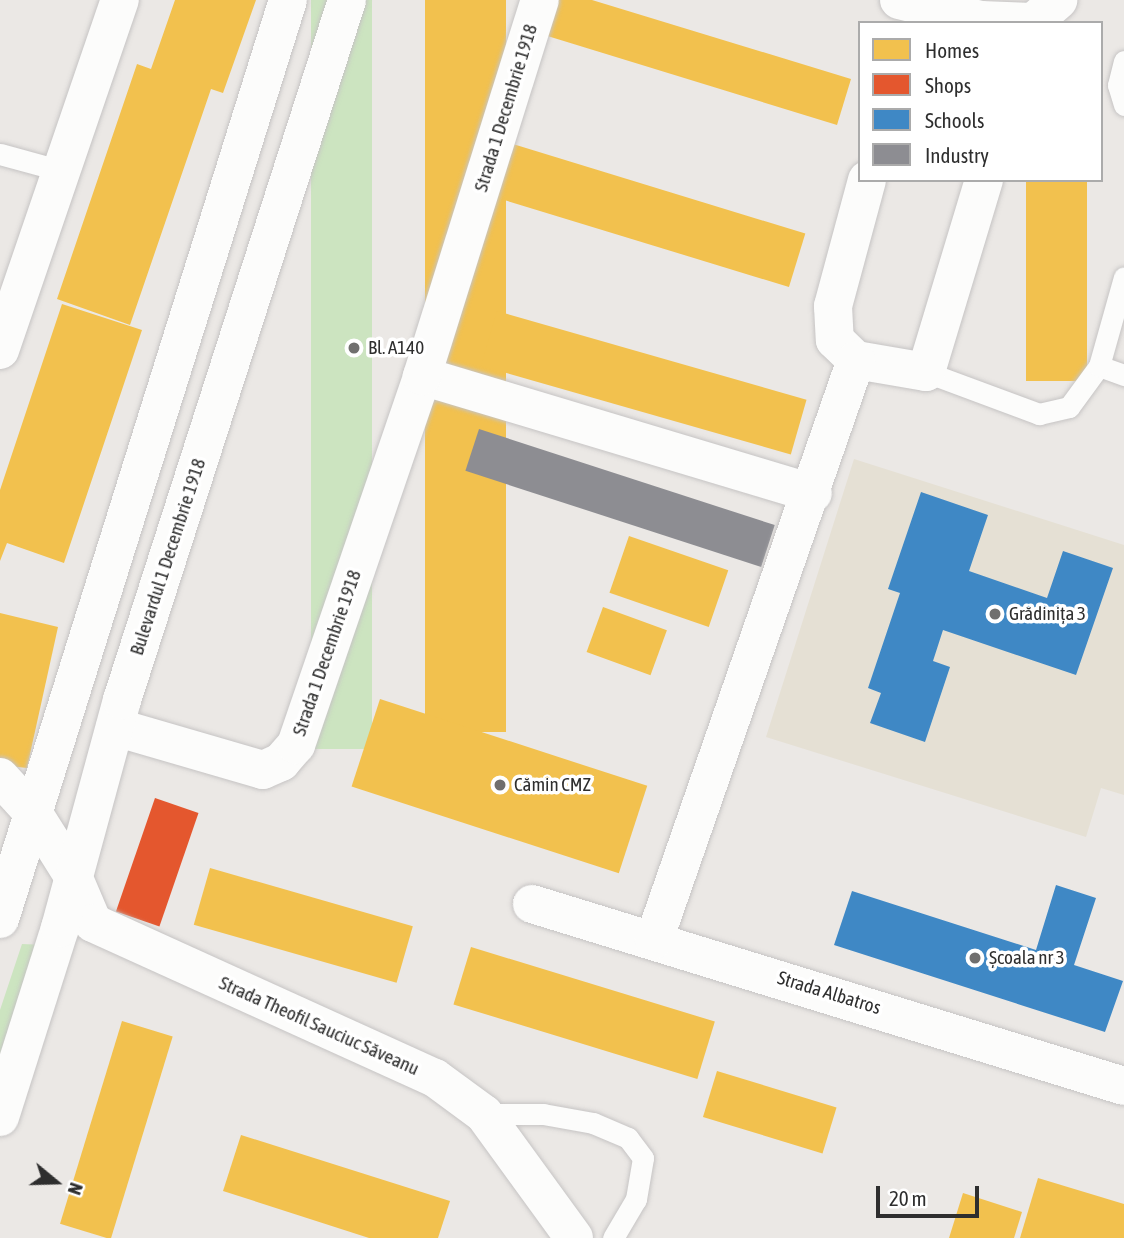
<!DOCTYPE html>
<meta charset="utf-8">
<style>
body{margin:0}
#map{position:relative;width:1124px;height:1238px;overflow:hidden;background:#ebe8e5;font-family:"Asap Condensed",sans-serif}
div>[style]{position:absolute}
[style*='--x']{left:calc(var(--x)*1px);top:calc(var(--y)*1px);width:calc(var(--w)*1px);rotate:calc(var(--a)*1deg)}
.education>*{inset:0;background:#e5e0d4}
.green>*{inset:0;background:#cce4c0;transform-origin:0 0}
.homes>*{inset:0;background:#f2c14e;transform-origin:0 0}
.shops>*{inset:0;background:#e4572e;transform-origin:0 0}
.schools>*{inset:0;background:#3f88c5}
.industry>*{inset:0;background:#8d8d92;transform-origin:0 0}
.roads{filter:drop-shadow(0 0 2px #c6c4c4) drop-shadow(0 0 2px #c6c4c4)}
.lane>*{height:21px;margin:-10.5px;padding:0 10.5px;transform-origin:10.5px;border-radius:10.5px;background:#fcfcfb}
.street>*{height:38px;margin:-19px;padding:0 19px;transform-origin:19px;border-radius:19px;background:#fcfcfb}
.secondary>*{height:38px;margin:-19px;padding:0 19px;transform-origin:19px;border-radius:19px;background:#fcfcfb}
.dots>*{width:19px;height:19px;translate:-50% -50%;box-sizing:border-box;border:4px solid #fff;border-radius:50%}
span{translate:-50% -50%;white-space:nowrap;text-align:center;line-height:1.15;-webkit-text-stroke:7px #fff;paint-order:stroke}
.street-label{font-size:19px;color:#2e2e2e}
.poi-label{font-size:19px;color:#2e2e2e}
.left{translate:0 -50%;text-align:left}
.legend{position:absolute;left:858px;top:21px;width:245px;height:161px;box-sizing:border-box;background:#fff;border:2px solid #ababab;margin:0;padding:9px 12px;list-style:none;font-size:21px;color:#2e2e2e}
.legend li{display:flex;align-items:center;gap:14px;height:35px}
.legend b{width:35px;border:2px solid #ababab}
.north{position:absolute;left:21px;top:1147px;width:70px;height:70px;-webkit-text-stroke:5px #fff;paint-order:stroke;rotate:109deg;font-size:19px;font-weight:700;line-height:28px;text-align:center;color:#2e2e2e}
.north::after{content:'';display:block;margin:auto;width:24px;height:32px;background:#2e2e2e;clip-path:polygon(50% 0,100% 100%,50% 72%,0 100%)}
.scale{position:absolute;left:876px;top:1186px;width:103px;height:32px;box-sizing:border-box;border:4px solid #2e2e2e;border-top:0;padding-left:9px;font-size:21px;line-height:24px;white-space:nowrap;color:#2e2e2e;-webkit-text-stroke:5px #fff;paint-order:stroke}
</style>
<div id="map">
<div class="education">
<i style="clip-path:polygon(854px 459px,1124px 545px,1124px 795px,1101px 788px,1086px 837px,766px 737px)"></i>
</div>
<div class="green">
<i style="left:311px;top:0;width:61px;height:749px"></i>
<i style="clip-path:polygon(22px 944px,47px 945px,0 1095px,0 1010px)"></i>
</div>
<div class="homes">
<i style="clip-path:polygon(175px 0,256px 0,223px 93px,211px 89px,130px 325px,57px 299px,137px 64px,151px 69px)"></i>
<i style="left:425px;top:0;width:81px;height:732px"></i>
<i style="clip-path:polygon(552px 0,592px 0,851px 79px,837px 125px,541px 34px)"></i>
<i style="left:506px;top:142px;width:313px;height:56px;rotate:17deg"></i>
<i style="left:1026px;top:180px;width:61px;height:201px"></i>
<i style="clip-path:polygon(62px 304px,142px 330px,64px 563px,7px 543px,0 561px,0 490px)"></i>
<i style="left:497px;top:311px;width:322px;height:57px;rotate:16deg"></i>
<i style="left:629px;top:536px;width:105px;height:60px;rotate:19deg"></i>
<i style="left:603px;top:607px;width:68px;height:48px;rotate:20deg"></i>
<i style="clip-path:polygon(0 613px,58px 627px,27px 768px,0 765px)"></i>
<i style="left:380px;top:699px;width:281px;height:92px;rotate:18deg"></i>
<i style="left:210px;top:868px;width:211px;height:59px;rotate:16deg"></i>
<i style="left:471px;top:947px;width:255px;height:60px;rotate:17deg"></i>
<i style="left:122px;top:1021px;width:53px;height:212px;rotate:17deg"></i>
<i style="left:717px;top:1071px;width:125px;height:48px;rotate:17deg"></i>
<i style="clip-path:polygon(241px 1135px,450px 1201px,438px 1238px,369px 1238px,223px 1191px)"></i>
<i style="clip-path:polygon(1038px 1178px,1124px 1204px,1124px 1238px,1020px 1238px)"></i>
<i style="clip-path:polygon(963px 1193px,1022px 1212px,1014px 1238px,949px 1238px)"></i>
</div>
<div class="shops">
<i style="left:155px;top:798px;width:46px;height:120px;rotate:19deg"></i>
</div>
<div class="schools">
<i style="clip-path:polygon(921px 492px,988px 515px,969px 571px,1047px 598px,1063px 551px,1113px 568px,1076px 675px,943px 630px,933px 661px,950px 667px,925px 742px,870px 723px,881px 693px,868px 688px,900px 593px,888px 589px)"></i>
<i style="clip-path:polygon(1056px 885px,1096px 898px,1074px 965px,1123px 981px,1105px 1032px,834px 945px,852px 891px,1036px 950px)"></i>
</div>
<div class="industry">
<i style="left:479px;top:429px;width:311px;height:44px;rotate:18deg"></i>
</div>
<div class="roads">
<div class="lane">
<i style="--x:1124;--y:61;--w:25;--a:104"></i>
<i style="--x:1118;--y:85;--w:21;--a:73"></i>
<i style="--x:0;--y:154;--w:64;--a:15.3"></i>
<i style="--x:1099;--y:366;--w:27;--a:20"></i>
<i style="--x:926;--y:372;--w:121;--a:20.4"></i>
<i style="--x:1039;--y:414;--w:31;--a:-13"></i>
<i style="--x:1069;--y:407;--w:51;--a:-53.8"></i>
<i style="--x:1099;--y:366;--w:92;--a:-74.3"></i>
<i style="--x:484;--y:1114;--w:59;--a:0"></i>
<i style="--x:543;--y:1114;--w:51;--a:10.2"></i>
<i style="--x:593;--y:1123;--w:38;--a:23"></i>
<i style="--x:628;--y:1138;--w:25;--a:53"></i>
<i style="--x:643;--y:1158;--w:42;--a:99.7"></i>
<i style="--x:636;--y:1199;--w:45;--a:120.5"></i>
</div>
<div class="street">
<i style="--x:899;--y:0;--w:84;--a:13.7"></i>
<i style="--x:981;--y:20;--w:51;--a:2.2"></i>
<i style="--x:1032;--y:23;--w:35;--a:-41"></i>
<i style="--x:867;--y:180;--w:131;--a:105.1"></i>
<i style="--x:833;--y:306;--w:34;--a:87"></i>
<i style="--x:835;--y:340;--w:29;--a:44"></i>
<i style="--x:856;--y:360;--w:71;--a:9.7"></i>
<i style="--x:926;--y:372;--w:201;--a:-73.2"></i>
<i style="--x:0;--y:350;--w:370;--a:-71.1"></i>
<i style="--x:422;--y:376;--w:408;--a:16.7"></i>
<i style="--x:115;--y:727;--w:154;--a:16.2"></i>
<i style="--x:263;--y:770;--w:20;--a:-24"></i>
<i style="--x:281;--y:762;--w:23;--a:-49"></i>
<i style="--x:296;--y:745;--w:390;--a:-71.1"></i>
<i style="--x:422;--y:376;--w:394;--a:-72.6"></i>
<i style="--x:0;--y:777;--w:50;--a:47.4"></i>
<i style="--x:34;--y:814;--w:73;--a:57.8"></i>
<i style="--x:73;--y:876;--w:51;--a:66.9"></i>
<i style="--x:93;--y:923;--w:375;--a:24.4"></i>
<i style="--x:435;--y:1078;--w:61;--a:36.3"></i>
<i style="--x:484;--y:1114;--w:153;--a:54"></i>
<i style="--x:532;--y:904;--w:619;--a:17.09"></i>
<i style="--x:654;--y:940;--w:614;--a:-70.8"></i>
</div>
<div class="secondary">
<i style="--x:0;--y:919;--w:963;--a:-72.6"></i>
<i style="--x:0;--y:1117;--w:198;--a:-72.4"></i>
<i style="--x:60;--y:928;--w:236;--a:-74.8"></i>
<i style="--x:122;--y:700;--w:735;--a:-72.18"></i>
</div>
</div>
<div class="dots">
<i style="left:354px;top:348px;background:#706f6e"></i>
<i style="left:995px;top:614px;background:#706f6e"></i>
<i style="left:500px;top:785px;background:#706f6e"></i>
<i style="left:975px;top:958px;background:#706f6e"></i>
</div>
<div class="street-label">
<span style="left:506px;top:108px;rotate:-73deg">Strada 1 Decembrie 1918</span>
<span style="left:168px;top:557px;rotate:-72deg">Bulevardul 1 Decembrie 1918</span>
<span style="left:327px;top:653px;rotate:-71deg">Strada 1 Decembrie 1918</span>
<span style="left:829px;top:993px;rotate:17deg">Strada Albatros</span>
<span style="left:319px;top:1026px;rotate:24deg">Strada Theofil Sauciuc Săveanu</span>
</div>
<div class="poi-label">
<span class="left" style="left:368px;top:348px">Bl. A140</span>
<span class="left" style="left:1009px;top:614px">Grădinița 3</span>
<span class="left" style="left:514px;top:785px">Cămin CMZ</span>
<span class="left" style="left:989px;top:958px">Școala nr 3</span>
</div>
<ul class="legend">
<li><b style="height:19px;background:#f2c14e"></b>Homes</li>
<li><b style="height:19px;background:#e4572e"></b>Shops</li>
<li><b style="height:19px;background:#3f88c5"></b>Schools</li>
<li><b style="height:19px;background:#8d8d92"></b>Industry</li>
</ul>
<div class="north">N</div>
<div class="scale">20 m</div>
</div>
